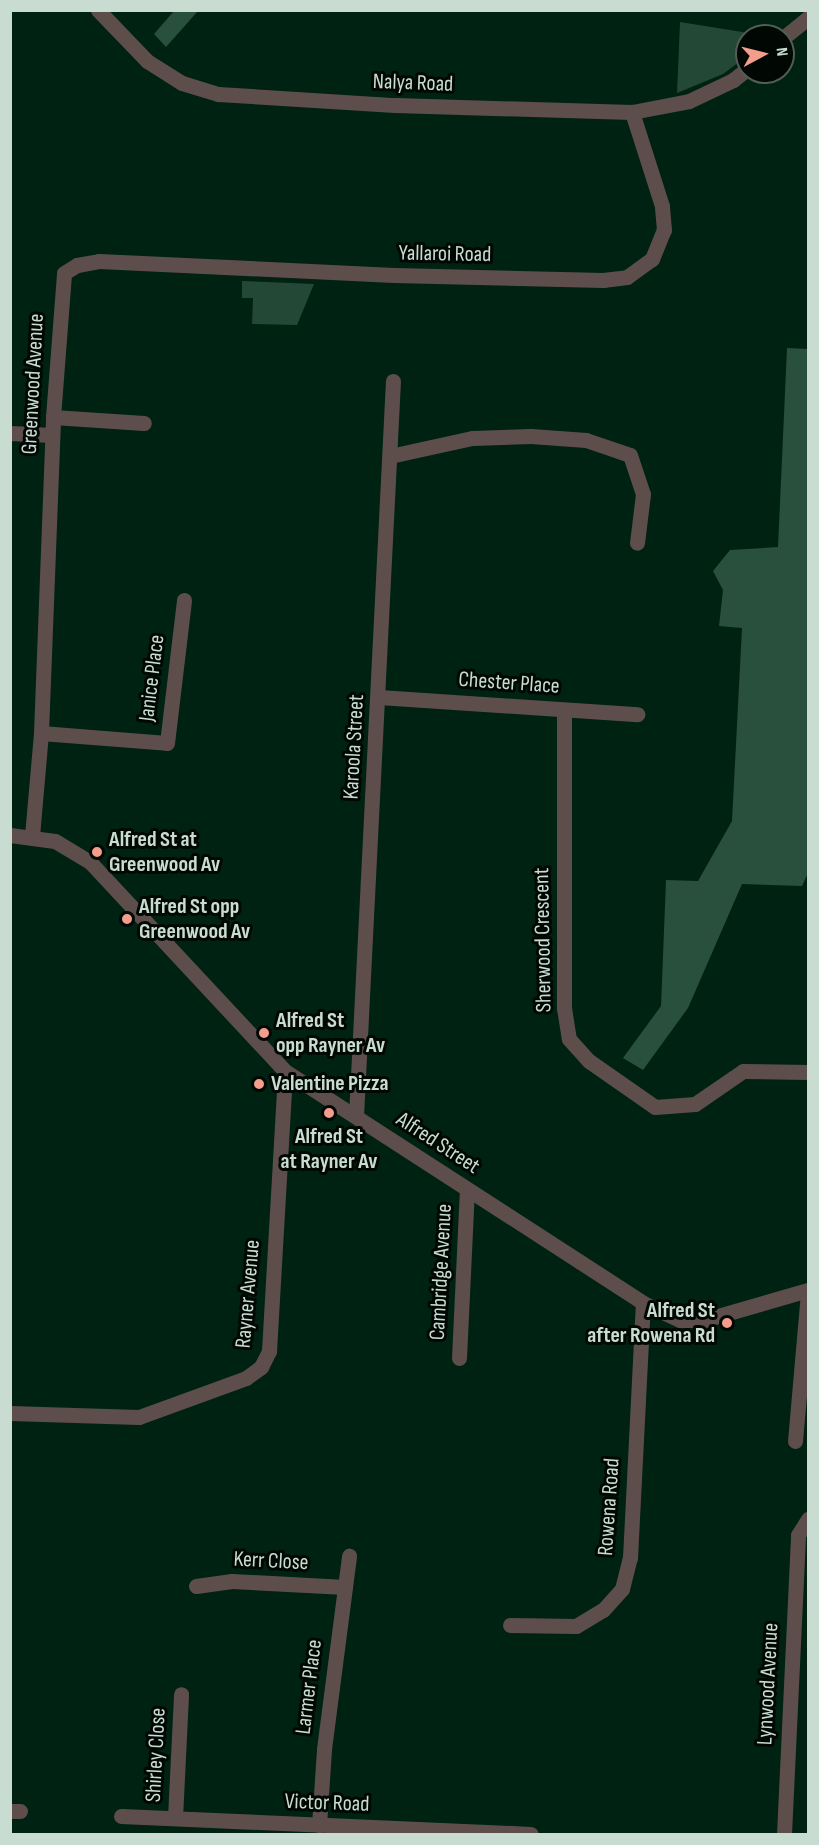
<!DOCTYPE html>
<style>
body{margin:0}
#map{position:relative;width:819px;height:1845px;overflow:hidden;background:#002213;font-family:"Sofia Sans Condensed",sans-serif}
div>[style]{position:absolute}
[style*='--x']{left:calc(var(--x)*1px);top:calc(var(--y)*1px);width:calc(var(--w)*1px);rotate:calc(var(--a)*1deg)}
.green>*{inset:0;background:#244836}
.forest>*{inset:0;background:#28503c}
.street>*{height:15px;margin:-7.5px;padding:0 7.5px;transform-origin:7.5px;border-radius:7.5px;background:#5e4e4b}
.dots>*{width:16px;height:16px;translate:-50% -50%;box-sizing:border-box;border:3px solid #010804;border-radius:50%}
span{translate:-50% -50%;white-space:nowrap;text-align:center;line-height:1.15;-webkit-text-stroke:6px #010804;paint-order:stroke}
.street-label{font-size:22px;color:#c9dcd1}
.poi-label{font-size:22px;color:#c9dcd1;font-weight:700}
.left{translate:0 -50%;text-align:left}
.right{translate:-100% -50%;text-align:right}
.frame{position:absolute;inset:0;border:12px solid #c9dcd1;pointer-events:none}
.north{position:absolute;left:735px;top:24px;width:60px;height:60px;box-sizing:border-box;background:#010804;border:2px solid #515d56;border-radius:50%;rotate:83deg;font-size:16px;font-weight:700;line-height:24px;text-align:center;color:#c9dcd1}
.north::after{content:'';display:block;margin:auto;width:21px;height:27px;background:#f59d8d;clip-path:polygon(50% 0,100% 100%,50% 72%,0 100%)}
</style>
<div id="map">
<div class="green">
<i style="clip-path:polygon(680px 22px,761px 35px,747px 36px,747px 56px,723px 74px,677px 93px)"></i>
<i style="clip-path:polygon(242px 281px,314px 284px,297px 325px,252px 324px,253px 298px,242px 298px)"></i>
</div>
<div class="forest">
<i style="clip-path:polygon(174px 11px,198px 11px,166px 47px,154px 34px)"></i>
<i style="clip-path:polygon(787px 348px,808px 349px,808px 873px,802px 886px,742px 884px,688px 1008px,643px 1070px,623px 1058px,661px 1006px,666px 880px,698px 881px,732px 821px,742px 628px,719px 626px,723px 590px,713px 571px,730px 550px,778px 547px)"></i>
</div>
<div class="street">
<i style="--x:98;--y:10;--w:71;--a:46.1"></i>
<i style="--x:147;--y:61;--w:41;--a:32.2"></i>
<i style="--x:182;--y:83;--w:38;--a:17"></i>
<i style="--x:218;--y:94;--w:177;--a:3.6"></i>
<i style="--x:395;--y:105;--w:237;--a:1.7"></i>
<i style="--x:632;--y:112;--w:58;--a:-10.9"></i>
<i style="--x:689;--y:101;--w:49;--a:-25.5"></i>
<i style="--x:733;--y:80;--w:18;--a:-38"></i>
<i style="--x:783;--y:38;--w:32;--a:-39"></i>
<i style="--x:53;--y:417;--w:91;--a:3.8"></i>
<i style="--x:10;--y:433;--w:42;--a:2.7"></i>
<i style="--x:390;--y:456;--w:84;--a:-12.4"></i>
<i style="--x:472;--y:438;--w:59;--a:-1.9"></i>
<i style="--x:531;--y:436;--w:55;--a:4.2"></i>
<i style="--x:586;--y:440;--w:46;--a:18.8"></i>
<i style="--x:630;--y:455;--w:41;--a:71.6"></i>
<i style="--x:643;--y:494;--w:49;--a:97"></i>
<i style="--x:379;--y:697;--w:259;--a:3.8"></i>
<i style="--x:564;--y:710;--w:298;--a:90"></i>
<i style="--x:564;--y:1008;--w:31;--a:81"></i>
<i style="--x:569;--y:1039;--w:30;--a:48"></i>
<i style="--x:589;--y:1061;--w:80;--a:34.9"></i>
<i style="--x:655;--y:1107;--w:40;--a:-4.3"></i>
<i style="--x:695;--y:1104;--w:58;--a:-34.5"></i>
<i style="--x:743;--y:1071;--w:65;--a:0.9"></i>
<i style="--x:41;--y:733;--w:126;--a:4.5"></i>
<i style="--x:167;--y:743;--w:144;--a:-83.2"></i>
<i style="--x:10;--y:835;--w:45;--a:7.6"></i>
<i style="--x:55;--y:841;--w:41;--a:31"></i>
<i style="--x:90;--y:862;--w:286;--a:47"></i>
<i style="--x:285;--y:1071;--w:427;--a:32.9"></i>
<i style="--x:643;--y:1303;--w:41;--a:24.7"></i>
<i style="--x:680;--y:1320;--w:24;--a:0"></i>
<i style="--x:704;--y:1320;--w:108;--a:-16.1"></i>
<i style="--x:32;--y:836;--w:103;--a:-85"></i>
<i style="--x:41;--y:733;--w:316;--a:-87.8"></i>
<i style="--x:53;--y:417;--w:144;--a:-85.6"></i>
<i style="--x:64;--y:273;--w:15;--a:-32"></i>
<i style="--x:77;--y:265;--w:22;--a:-10"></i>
<i style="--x:99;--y:261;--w:295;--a:2.7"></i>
<i style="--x:394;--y:275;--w:209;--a:1.4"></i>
<i style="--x:603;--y:280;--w:24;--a:-7"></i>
<i style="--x:627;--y:277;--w:31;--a:-36"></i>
<i style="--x:652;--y:259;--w:31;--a:-68"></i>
<i style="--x:664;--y:230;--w:24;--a:-95"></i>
<i style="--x:662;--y:206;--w:99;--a:-107.7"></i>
<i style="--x:356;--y:1116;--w:736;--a:-87.12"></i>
<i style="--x:459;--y:1358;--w:169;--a:-87.3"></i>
<i style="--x:10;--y:1413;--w:129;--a:1.8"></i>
<i style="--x:139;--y:1417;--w:114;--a:-20"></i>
<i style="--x:246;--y:1378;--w:19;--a:-36"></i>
<i style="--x:261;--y:1367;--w:18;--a:-63"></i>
<i style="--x:269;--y:1351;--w:280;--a:-86.7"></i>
<i style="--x:795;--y:1441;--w:149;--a:-85"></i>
<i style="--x:196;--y:1586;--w:36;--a:-8"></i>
<i style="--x:232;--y:1581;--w:113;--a:3"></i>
<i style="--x:510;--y:1625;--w:66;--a:0.9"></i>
<i style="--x:576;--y:1626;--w:31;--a:-31"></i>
<i style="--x:603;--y:1610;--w:28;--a:-48"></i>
<i style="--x:622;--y:1589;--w:32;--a:-76"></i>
<i style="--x:630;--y:1558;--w:255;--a:-87.1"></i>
<i style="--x:10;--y:1811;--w:10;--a:0"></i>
<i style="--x:121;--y:1816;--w:410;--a:2.5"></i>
<i style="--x:175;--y:1818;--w:124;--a:-87.2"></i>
<i style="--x:319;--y:1825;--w:76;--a:-86.2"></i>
<i style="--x:324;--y:1749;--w:195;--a:-82.6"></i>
<i style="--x:784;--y:1834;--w:299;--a:-87.3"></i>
<i style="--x:798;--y:1535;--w:19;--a:-58"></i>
</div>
<div class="dots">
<i style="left:97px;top:852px;background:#f59d8d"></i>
<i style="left:127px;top:919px;background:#f59d8d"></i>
<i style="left:264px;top:1033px;background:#f59d8d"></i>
<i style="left:259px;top:1084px;background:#f59d8d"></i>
<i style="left:329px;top:1113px;background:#f59d8d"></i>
<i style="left:727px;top:1323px;background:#f59d8d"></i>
</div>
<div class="street-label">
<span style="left:413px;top:83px;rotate:2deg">Nalya Road</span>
<span style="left:445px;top:254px;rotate:1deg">Yallaroi Road</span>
<span style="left:33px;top:384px;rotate:-87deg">Greenwood Avenue</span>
<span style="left:152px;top:678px;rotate:-83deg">Janice Place</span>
<span style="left:509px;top:683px;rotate:4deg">Chester Place</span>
<span style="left:354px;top:747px;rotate:-87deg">Karoola Street</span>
<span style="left:543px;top:940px;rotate:-91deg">Sherwood Crescent</span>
<span style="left:438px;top:1143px;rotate:33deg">Alfred Street</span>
<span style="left:441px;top:1272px;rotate:-87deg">Cambridge Avenue</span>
<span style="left:248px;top:1294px;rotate:-85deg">Rayner Avenue</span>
<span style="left:609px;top:1507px;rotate:-86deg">Rowena Road</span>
<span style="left:271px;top:1561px;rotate:3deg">Kerr Close</span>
<span style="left:768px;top:1684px;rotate:-87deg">Lynwood Avenue</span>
<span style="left:309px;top:1687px;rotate:-83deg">Larmer Place</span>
<span style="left:156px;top:1755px;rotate:-87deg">Shirley Close</span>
<span style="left:327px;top:1803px;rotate:2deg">Victor Road</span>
</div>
<div class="poi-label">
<span class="left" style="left:109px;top:852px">Alfred St at<br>Greenwood Av</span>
<span class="left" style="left:139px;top:919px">Alfred St opp<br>Greenwood Av</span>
<span class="left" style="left:276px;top:1033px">Alfred St<br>opp Rayner Av</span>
<span class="left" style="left:271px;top:1084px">Valentine Pizza</span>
<span style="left:329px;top:1149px">Alfred St<br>at Rayner Av</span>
<span class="right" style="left:715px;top:1323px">Alfred St<br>after Rowena Rd</span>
</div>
<div class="frame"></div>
<div class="north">N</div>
</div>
